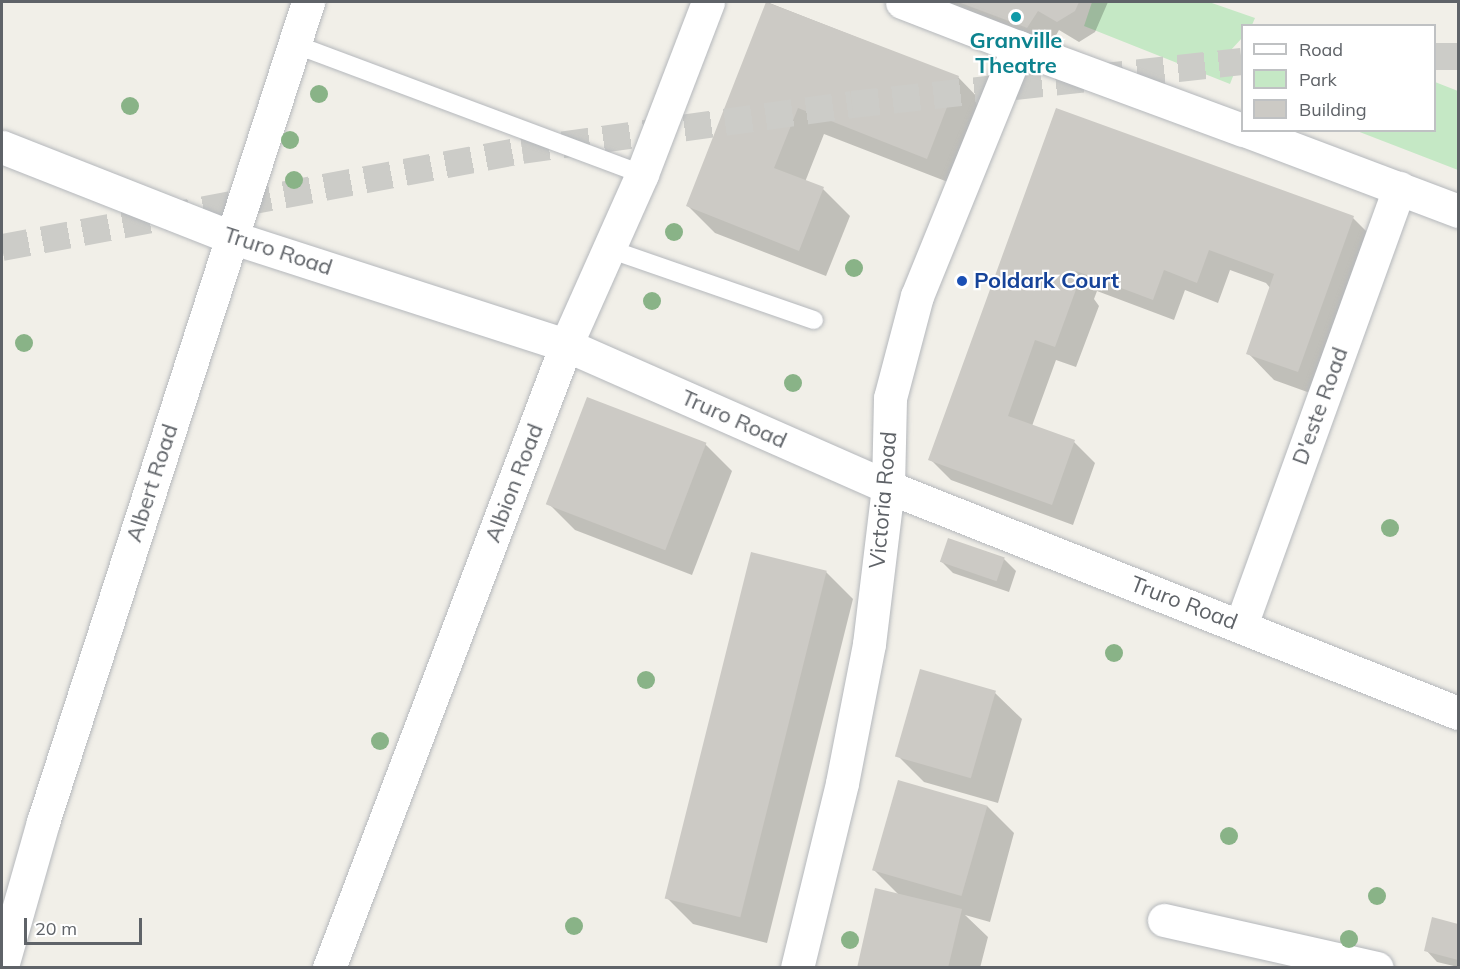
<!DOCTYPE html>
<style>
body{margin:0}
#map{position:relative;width:1460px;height:969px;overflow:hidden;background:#f1efe8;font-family:Mulish,sans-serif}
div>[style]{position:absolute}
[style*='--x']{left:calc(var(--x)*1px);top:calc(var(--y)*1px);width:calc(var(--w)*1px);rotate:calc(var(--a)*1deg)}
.green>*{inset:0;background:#c5e8c5}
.shadow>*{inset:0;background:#0003}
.building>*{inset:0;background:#cccac5;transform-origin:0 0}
.pedestrian-tunnel>*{height:27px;margin-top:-13.5px;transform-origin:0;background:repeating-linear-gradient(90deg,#ccccc8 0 27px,transparent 0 41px)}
.roads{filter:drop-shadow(0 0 2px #b5b8bc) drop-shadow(0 0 2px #b5b8bc)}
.service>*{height:18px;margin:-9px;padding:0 9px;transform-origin:9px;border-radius:9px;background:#fff}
.minor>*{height:33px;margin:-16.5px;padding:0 16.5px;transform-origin:16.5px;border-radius:16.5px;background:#fff}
.secondary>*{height:33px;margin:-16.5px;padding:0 16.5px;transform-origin:16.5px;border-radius:16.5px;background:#fff}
.trees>*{width:18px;height:18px;margin:-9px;border-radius:50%;background:#89b387}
.dots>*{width:16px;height:16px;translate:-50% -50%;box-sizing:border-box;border:3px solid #fff;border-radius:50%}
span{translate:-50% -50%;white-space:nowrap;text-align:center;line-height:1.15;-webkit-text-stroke:4.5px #fff;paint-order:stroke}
.culture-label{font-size:22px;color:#0d838f;font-weight:700}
.street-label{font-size:22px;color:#5f6368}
.transit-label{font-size:22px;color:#164399;font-weight:700}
.left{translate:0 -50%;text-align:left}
.frame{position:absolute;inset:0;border:3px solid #5f6368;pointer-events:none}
.legend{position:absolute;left:1241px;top:24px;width:195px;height:108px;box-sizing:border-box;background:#fff;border:2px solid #bfc1c3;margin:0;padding:8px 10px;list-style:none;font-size:18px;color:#5f6368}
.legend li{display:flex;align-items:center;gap:12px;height:30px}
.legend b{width:30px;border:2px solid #bfc1c3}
.scale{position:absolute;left:24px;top:918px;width:118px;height:27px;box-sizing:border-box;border:3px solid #5f6368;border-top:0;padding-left:8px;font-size:18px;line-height:21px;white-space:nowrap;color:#5f6368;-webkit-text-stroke:4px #fff;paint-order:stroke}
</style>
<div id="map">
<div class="green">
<i style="clip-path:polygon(1092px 2px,1209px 2px,1255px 18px,1252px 25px,1242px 26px,1242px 38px,1230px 51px,1237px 66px,1230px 84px,1084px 26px)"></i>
<i style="clip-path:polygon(1435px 82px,1458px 91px,1458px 170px,1357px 131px,1434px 130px)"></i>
</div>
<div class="shadow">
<i style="clip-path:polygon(767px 2px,958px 77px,984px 104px,953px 184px,824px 134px,805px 182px,823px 189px,850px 216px,826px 276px,715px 233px,688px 206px)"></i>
<i style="clip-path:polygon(927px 2px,1108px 2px,1095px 32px,1079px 42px,1059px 30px,1049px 48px)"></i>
<i style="clip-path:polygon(1056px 110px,1353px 218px,1380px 245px,1324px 398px,1274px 380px,1248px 353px,1271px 289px,1266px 283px,1230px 270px,1218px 303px,1185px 290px,1174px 320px,1097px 291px,1094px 299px,1099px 306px,1076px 367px,1056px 360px,1032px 426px,1074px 442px,1095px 463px,1073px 525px,951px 480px,930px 459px)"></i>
<i style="clip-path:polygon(705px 444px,732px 471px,692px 575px,575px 530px,548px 503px)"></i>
<i style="clip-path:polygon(1004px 559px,1016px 571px,1009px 592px,953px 573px,942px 562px)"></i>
<i style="clip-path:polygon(826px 572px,853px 599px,767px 943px,693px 924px,666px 897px)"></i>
<i style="clip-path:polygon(995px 693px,1022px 719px,998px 803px,924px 782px,897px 755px)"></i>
<i style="clip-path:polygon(987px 806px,1014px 833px,990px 922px,965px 915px,988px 937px,980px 968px,858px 968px,899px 895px,874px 870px)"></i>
<i style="clip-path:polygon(1434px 919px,1458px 926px,1458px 967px,1437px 962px,1426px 950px)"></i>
</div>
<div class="building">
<i style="clip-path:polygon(766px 2px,959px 76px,927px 159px,798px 108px,774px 168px,824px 187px,799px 251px,686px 206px)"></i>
<i style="clip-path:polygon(958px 2px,1079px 2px,1075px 11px,1057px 22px,1038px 11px,1027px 28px)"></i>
<i style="clip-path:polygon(1056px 108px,1354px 216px,1298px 372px,1246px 354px,1274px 274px,1209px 250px,1197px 283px,1164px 270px,1153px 300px,1076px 271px,1074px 277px,1078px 284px,1055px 347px,1035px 340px,1008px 416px,1075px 440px,1052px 505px,928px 460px)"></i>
<i style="left:587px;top:397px;width:128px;height:115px;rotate:21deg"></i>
<i style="left:948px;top:538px;width:60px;height:25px;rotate:19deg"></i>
<i style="left:751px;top:552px;width:78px;height:357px;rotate:14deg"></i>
<i style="left:920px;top:669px;width:79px;height:91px;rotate:16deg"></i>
<i style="left:898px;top:780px;width:93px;height:94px;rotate:16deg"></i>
<i style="clip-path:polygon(875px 888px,962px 909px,948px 968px,857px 968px)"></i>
<i style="clip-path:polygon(1432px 917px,1458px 924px,1458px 960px,1424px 951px)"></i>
</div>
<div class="pedestrian-tunnel">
<i style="--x:1434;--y:56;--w:24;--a:0"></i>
<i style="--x:2;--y:247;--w:529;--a:-10.57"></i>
<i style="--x:522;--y:150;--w:333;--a:-7.9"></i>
<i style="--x:852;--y:104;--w:392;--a:-6.3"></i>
</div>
<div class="roads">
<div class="service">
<i style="--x:294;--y:44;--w:371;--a:20.5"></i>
<i style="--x:606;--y:248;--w:220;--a:19.1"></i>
</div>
<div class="minor">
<i style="--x:902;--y:2;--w:124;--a:21.2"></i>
<i style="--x:2;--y:147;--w:246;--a:21.5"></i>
<i style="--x:231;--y:237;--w:352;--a:17.9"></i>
<i style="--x:566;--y:345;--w:352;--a:23.8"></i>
<i style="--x:888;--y:487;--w:613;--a:21.63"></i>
<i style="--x:1241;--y:625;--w:465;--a:-70.1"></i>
<i style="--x:1164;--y:920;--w:218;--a:12.7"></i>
<i style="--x:2;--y:966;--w:150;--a:-74.1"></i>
<i style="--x:43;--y:822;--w:862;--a:-72.09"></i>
<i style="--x:329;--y:968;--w:667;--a:-69.17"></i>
<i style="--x:566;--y:345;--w:187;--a:-66"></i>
<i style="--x:642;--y:174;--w:184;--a:-69"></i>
</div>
<div class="secondary">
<i style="--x:1244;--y:130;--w:229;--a:20.7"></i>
<i style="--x:797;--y:968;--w:190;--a:-76.3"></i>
<i style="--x:842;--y:783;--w:142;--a:-79"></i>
<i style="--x:869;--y:644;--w:158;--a:-83.1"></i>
<i style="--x:888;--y:487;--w:89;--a:-88.7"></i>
<i style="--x:890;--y:398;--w:106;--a:-75.2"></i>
<i style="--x:917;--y:296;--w:269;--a:-67.9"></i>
<i style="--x:1018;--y:47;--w:239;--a:20.3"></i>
</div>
</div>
<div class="trees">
<i style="left:319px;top:94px"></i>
<i style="left:130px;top:106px"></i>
<i style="left:290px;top:140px"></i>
<i style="left:294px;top:180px"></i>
<i style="left:674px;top:232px"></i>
<i style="left:854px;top:268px"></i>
<i style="left:652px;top:301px"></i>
<i style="left:24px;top:343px"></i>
<i style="left:793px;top:383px"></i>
<i style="left:1390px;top:528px"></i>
<i style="left:1114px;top:653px"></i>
<i style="left:646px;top:680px"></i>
<i style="left:380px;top:741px"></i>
<i style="left:1229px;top:836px"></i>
<i style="left:1377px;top:896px"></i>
<i style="left:574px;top:926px"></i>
<i style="left:1349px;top:939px"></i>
<i style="left:850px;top:940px"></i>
</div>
<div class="dots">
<i style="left:1016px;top:17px;background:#0f9aa8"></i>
<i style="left:962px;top:281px;background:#1a4fb4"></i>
</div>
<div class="culture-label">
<span style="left:1016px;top:53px">Granville<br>Theatre</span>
</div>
<div class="street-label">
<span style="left:278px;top:251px;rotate:18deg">Truro Road</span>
<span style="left:1320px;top:406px;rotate:-70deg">D'este Road</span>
<span style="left:734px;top:419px;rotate:24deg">Truro Road</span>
<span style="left:152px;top:483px;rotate:-72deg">Albert Road</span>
<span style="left:514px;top:483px;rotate:-69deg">Albion Road</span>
<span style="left:883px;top:500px;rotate:-85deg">Victoria Road</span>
<span style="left:1184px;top:603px;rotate:21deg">Truro Road</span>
</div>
<div class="transit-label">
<span class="left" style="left:974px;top:281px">Poldark Court</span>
</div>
<div class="frame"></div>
<ul class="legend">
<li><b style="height:8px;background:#fff"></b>Road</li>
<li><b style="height:16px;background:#c5e8c5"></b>Park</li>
<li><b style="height:16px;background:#cccac5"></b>Building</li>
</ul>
<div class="scale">20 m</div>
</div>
